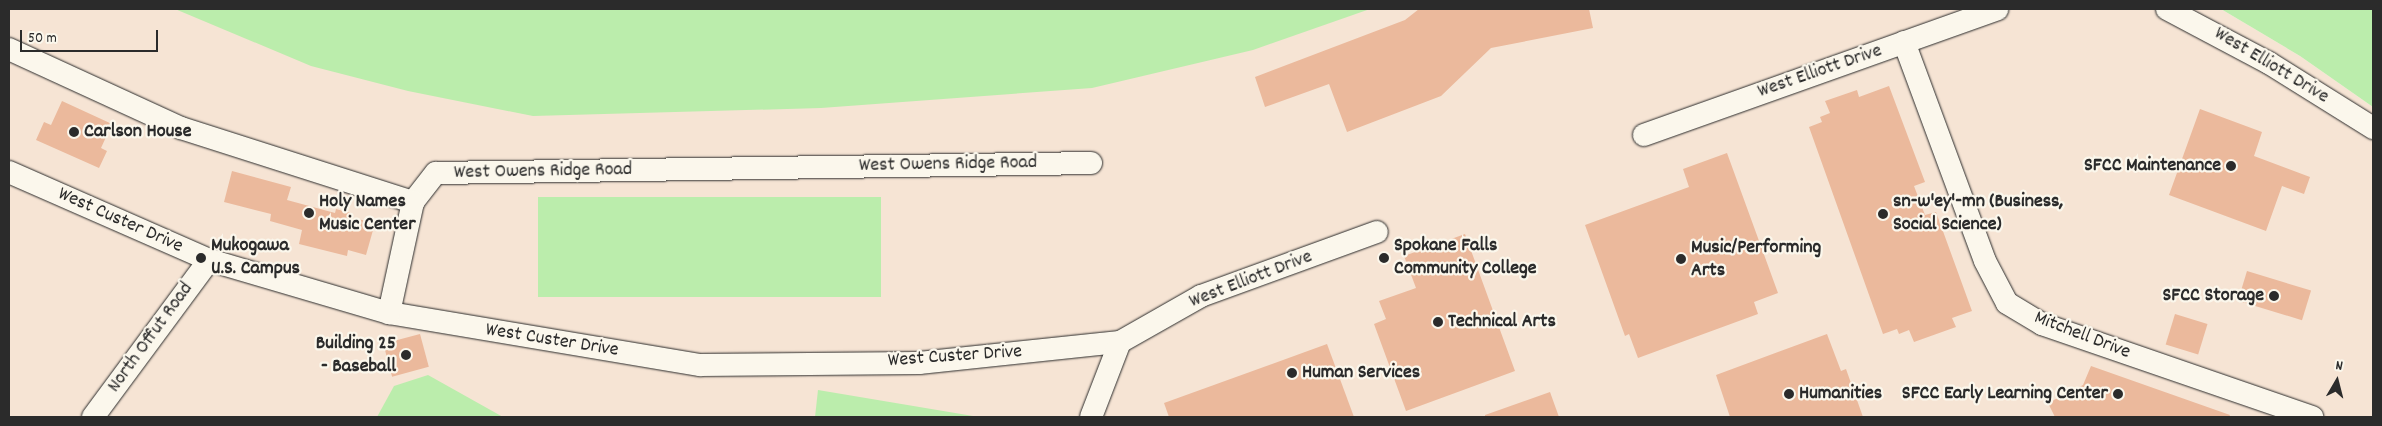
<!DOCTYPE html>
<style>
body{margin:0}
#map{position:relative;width:2382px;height:426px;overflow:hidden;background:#fbf7ec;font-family:Dekko,sans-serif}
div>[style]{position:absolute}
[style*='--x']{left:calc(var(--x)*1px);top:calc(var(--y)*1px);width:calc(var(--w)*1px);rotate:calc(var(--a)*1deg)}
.built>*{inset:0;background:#f6e4d4}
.green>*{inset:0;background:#bbedac;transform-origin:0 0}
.building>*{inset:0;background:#ebb99c;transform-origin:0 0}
.roads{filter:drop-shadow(0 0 1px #2b2b2b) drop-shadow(0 0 1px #2b2b2b)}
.minor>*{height:22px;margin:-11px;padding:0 11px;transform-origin:11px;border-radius:11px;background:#fbf7ec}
.dots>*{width:14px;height:14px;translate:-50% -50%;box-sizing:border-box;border:2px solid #fbf7ec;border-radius:50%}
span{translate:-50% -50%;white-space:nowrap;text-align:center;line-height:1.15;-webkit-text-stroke:4.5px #fbf7ec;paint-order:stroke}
.street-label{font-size:20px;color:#2b2b2b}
.poi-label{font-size:20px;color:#2b2b2b;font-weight:700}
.left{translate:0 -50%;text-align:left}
.right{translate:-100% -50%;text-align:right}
.frame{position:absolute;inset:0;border:10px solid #2b2b2b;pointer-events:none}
.north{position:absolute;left:2312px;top:356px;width:50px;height:50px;-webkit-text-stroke:4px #fbf7ec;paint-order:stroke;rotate:8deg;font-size:14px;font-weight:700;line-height:20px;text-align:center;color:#2b2b2b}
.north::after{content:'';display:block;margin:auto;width:18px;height:22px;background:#2b2b2b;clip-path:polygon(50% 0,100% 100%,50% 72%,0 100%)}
.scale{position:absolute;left:20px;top:30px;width:138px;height:22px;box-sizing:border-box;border:2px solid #2b2b2b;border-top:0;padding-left:6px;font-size:15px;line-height:18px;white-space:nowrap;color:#2b2b2b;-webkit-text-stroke:4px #fbf7ec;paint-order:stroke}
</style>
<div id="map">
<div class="built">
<i style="clip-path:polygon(9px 9px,2221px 9px,2300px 56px,2373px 107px,2373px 417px,9px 417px)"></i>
</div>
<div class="green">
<i style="clip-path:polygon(175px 9px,1370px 9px,1253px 50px,1092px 88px,821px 108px,533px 116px,408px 91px,311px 66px)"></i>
<i style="clip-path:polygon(2221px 9px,2373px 9px,2373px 107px,2300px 56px)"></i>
<i style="left:538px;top:197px;width:343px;height:100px"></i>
<i style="clip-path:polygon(428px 375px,503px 417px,377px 417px,394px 386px)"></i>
<i style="clip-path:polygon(818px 390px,979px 417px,815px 417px)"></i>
</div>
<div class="building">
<i style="clip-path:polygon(1419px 9px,1589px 9px,1593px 28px,1491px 48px,1441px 96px,1347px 132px,1329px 84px,1265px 107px,1255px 77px,1405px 20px)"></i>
<i style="clip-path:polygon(1889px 86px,1925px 182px,1914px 186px,1925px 215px,1936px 212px,1972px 311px,1952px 318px,1956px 327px,1914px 342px,1909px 330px,1899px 334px,1897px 329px,1883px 334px,1809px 127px,1822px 122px,1820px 117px,1830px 113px,1825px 101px,1857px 90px,1859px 97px)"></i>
<i style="clip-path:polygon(62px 101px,112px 124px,101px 148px,107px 151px,99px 168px,36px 140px,44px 122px,51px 125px)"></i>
<i style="clip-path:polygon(2200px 109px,2262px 132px,2254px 156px,2310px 177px,2304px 194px,2282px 186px,2266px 231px,2169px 195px)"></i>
<i style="clip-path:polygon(1727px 153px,1778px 293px,1754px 302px,1758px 314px,1638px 358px,1629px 334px,1625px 336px,1585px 225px,1689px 187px,1683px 169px)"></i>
<i style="clip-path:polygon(232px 171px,291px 187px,287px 200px,335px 213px,336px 209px,351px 213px,349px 217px,375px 223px,366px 255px,348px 250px,347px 256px,299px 244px,302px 230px,270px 221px,271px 214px,224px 202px)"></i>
<i style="clip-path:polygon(1465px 234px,1515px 371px,1406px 411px,1374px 324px,1386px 319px,1379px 301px,1416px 288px,1404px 256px)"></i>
<i style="left:2247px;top:271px;width:67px;height:31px;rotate:17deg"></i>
<i style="left:2175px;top:314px;width:34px;height:32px;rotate:17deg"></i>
<i style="left:420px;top:334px;width:34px;height:38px;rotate:75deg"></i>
<i style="clip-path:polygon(1827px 334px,1841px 371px,1846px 369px,1863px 417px,1730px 417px,1716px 375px)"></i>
<i style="clip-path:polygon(1327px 344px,1354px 417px,1169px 417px,1164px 403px)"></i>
<i style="clip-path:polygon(2091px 366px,2230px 415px,2229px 417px,2055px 417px,2048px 403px,2083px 385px)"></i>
<i style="clip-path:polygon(1550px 392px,1559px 417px,1485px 417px,1485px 415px)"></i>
</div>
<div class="roads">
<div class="minor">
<i style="--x:2167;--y:9;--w:115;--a:27.9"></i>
<i style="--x:2269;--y:63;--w:123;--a:32"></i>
<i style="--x:1904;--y:42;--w:233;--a:69.7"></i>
<i style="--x:1985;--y:261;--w:47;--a:62.4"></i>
<i style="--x:2007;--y:303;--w:41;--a:31"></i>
<i style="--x:2042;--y:324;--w:286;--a:19"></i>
<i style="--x:9;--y:49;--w:189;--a:24.7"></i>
<i style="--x:181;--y:128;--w:244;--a:17.7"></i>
<i style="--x:413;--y:202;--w:37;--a:-52"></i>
<i style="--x:436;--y:173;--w:655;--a:-0.87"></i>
<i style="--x:1644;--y:135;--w:375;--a:-19.6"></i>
<i style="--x:9;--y:172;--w:219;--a:23.7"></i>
<i style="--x:209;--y:260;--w:188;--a:16.4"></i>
<i style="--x:389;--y:313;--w:315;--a:9.5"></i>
<i style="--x:700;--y:365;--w:219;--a:-0.5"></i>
<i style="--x:919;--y:363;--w:202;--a:-6"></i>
<i style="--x:389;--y:313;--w:114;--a:-77.8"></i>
<i style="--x:93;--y:417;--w:195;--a:-53.5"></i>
<i style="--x:1091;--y:417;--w:80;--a:-68.9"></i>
<i style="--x:1120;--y:342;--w:93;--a:-29.6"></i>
<i style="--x:1201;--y:296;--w:187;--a:-20"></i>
</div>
</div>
<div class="dots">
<i style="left:74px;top:132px;background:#2b2b2b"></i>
<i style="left:2231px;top:166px;background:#2b2b2b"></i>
<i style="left:309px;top:213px;background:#2b2b2b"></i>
<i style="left:1883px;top:214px;background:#2b2b2b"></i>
<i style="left:201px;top:258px;background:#2b2b2b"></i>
<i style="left:1384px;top:258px;background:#2b2b2b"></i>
<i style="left:1681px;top:259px;background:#2b2b2b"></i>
<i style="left:2274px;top:296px;background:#2b2b2b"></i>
<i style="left:1438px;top:322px;background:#2b2b2b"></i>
<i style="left:406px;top:355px;background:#2b2b2b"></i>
<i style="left:1292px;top:373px;background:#2b2b2b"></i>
<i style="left:1789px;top:394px;background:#2b2b2b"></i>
<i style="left:2118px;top:394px;background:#2b2b2b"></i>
</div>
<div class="street-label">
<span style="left:2271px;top:66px;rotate:31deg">West Elliott Drive</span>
<span style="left:1820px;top:72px;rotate:-19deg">West Elliott Drive</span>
<span style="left:948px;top:165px;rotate:-1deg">West Owens Ridge Road</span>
<span style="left:543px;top:172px;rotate:-1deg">West Owens Ridge Road</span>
<span style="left:120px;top:221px;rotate:24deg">West Custer Drive</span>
<span style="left:1251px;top:280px;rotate:-21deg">West Elliott Drive</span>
<span style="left:2082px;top:336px;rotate:21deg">Mitchell Drive</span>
<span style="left:151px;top:338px;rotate:-54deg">North Offut Road</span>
<span style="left:552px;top:341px;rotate:9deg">West Custer Drive</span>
<span style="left:955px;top:357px;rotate:-4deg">West Custer Drive</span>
</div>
<div class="poi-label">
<span class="left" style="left:84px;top:132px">Carlson House</span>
<span class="right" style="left:2221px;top:166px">SFCC Maintenance</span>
<span class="left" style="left:319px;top:214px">Holy Names<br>Music Center</span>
<span class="left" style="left:1893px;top:214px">sn-w'ey'-mn (Business,<br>Social Science)</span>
<span class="left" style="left:211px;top:258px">Mukogawa<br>U.S. Campus</span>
<span class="left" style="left:1394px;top:258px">Spokane Falls<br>Community College</span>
<span class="left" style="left:1691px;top:260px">Music/Performing<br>Arts</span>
<span class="right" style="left:2264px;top:296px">SFCC Storage</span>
<span class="left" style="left:1448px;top:322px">Technical Arts</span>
<span class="right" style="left:396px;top:356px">Building 25<br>- Baseball</span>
<span class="left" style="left:1302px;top:373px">Human Services</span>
<span class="left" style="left:1799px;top:394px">Humanities</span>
<span class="right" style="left:2108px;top:394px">SFCC Early Learning Center</span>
</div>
<div class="frame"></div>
<div class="north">N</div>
<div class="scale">50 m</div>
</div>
